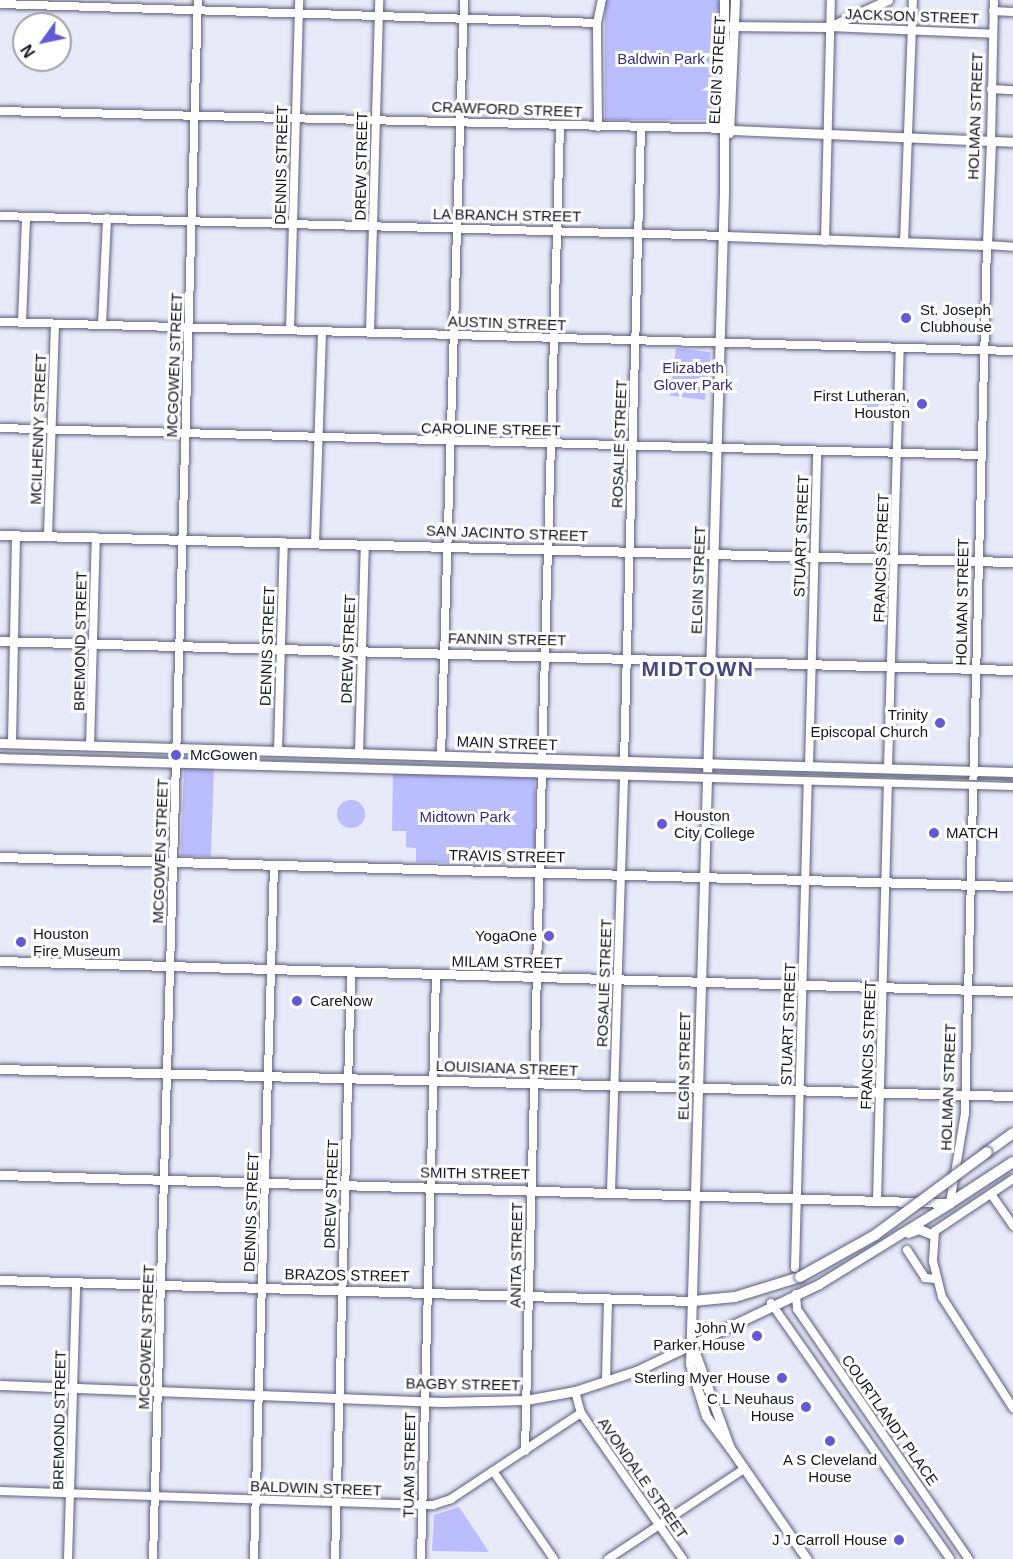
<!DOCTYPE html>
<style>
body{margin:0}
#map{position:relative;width:1013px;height:1559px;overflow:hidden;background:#e9eaf9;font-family:Helvetica,sans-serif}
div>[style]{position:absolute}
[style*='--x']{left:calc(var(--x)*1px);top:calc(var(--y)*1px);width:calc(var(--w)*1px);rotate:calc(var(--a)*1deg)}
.green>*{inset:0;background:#babdfe;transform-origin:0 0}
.round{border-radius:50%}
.roads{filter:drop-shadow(0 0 2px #5c5e7d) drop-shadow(0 0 2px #5c5e7d)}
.minor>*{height:8px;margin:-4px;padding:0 4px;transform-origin:4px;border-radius:4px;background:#fff}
.major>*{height:9px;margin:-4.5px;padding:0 4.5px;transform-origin:4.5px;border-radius:4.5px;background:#fff}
.highway>*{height:10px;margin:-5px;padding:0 5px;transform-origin:5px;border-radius:5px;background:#fff}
.tram>*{height:1.5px;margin:-0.75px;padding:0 0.75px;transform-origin:0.75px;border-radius:0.75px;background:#878896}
.bridges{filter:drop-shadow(0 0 2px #5c5e7d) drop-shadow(0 0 2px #5c5e7d)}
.highway-bridge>*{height:10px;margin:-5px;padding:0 5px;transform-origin:5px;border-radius:5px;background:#fff}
.dots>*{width:16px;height:16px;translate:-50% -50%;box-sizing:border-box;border:3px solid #fff;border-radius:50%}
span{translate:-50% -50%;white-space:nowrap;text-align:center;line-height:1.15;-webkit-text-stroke:6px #fff;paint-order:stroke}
.street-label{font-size:15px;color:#161623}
.park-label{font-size:15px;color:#372d84}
.poi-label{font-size:15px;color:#161623}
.left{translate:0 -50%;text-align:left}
.right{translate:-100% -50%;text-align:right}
.district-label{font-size:21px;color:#474684;font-weight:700;letter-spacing:1.5px}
.north{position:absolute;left:12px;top:12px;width:60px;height:60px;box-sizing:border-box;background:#fff;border:2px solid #a2a2a7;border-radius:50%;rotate:237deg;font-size:16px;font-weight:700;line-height:24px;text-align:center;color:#161623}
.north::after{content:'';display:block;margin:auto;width:21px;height:27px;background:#645ad3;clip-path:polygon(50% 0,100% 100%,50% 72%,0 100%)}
</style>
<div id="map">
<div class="green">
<i style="left:605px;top:0;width:114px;height:120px"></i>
<i style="left:676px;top:348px;width:35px;height:48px;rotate:7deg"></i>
<i class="round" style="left:861px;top:393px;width:18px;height:18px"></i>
<i style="left:184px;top:766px;width:30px;height:90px;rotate:2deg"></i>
<i style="clip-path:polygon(393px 770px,535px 776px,535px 864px,416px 862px,416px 848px,406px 847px,406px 831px,392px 831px)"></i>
<i class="round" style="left:337px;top:800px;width:28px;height:28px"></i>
<i style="clip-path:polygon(459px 1507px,489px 1552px,432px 1551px,434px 1515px)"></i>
</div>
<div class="roads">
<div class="minor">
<i style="--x:0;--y:4;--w:597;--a:1.82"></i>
<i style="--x:993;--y:11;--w:20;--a:3"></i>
<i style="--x:829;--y:27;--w:164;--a:2.4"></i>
<i style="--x:991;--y:89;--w:22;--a:3"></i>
<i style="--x:0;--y:111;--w:730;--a:1.41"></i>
<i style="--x:598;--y:127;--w:104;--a:-90.6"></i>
<i style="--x:597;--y:23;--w:24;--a:-78"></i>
<i style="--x:991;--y:142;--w:142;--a:-88.8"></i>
<i style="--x:0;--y:216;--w:723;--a:1.58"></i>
<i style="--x:825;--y:241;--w:241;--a:-88.6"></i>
<i style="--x:904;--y:243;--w:243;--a:-87.9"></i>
<i style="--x:0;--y:322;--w:1013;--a:1.64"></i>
<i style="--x:22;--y:323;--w:106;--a:-87.8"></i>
<i style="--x:102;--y:325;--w:107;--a:-87.3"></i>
<i style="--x:290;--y:330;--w:330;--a:-88.4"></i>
<i style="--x:370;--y:332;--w:332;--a:-88.4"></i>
<i style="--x:0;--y:428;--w:980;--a:1.58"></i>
<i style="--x:48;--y:535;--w:211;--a:-88.1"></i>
<i style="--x:315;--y:543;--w:212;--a:-88.1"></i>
<i style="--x:12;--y:743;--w:208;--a:-88.9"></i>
<i style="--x:90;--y:746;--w:209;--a:-88.4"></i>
<i style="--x:278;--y:751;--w:209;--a:-88.4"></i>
<i style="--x:359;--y:754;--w:209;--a:-88.4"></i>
<i style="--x:441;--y:756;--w:756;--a:-88.26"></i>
<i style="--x:542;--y:759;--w:632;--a:-88.37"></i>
<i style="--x:624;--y:761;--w:632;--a:-88.46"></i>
<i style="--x:809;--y:766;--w:314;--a:-88.5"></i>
<i style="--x:888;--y:768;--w:420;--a:-88.4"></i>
<i style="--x:1013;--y:1179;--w:94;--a:146.3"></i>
<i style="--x:935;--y:1231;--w:30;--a:94"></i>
<i style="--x:933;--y:1261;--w:37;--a:76"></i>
<i style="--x:942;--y:1297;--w:132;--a:57.4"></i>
<i style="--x:611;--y:1192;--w:418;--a:-88.2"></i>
<i style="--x:991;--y:1194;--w:39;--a:55"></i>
<i style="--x:877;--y:1200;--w:418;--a:-88.5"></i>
<i style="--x:950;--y:1203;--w:91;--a:-80.5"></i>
<i style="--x:965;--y:1113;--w:868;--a:-88.55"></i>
<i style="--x:987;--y:245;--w:26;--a:4"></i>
<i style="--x:907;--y:1250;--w:33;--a:57"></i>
<i style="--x:925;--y:1278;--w:11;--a:5"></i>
<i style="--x:795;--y:1268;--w:488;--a:-88.5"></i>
<i style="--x:796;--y:1294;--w:15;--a:86"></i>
<i style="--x:797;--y:1309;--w:303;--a:55.5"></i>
<i style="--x:771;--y:1303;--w:312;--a:55"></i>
<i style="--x:606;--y:1381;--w:83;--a:-88.6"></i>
<i style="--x:575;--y:1391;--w:23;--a:75"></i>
<i style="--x:581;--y:1413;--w:178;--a:55.1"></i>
<i style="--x:525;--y:1451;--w:679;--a:-88.57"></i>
<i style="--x:493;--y:1471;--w:107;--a:55.3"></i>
<i style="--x:0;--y:1491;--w:433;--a:1.9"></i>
<i style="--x:433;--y:1505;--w:19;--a:-18"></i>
<i style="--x:451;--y:1499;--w:156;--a:-33.5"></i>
<i style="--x:68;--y:1559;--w:276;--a:-88.3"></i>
<i style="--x:153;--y:1559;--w:1560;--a:-88.35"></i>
<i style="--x:254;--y:1559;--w:694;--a:-88.35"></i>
<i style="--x:335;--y:1559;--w:585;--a:-88.43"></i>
<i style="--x:421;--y:1559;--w:583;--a:-88.53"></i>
<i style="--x:608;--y:1559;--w:163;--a:-33.5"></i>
</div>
<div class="major">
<i style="--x:724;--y:0;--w:192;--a:90"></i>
<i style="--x:724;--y:192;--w:1172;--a:91.66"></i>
<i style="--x:690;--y:1364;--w:54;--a:72.9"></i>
<i style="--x:706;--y:1416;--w:40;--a:53"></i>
<i style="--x:723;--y:26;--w:106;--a:0.5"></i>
<i style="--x:829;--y:27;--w:65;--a:-24.6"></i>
<i style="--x:731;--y:130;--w:282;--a:2.4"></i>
<i style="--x:729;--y:133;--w:133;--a:-87.4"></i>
<i style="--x:723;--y:236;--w:264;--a:2"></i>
<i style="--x:987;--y:245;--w:103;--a:-87.8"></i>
<i style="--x:0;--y:535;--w:1013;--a:1.53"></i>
<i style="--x:0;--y:641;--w:1013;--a:1.64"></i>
<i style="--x:0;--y:743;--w:1013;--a:1.64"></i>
<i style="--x:0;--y:758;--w:1013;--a:1.53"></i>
<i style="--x:0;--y:857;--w:1013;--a:1.64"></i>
<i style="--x:0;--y:961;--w:1013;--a:1.7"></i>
<i style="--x:0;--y:1069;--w:1013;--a:1.53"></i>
<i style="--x:0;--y:1175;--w:950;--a:1.69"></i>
<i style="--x:908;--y:1233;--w:12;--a:-20"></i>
<i style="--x:919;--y:1229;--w:15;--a:23"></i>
<i style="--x:0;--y:1280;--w:693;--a:1.74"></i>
<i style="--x:693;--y:1347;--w:108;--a:69.9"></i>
<i style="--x:730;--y:1448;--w:135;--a:55.3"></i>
<i style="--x:0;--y:1385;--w:441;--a:2.2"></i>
<i style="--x:441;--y:1402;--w:85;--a:-1.3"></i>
<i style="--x:526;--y:1400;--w:50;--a:-10.4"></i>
<i style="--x:575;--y:1391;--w:64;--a:-18.2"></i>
<i style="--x:636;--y:1371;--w:203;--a:-25.4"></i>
<i style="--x:819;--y:1284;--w:154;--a:-31.7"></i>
</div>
<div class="highway">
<i style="--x:987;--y:1152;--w:32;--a:-36"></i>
<i style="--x:950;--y:1203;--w:75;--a:-33.1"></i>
<i style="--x:693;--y:1301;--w:42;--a:-5.4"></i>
<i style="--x:735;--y:1297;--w:68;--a:-17.1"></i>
</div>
</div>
<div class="tram">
<i style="--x:0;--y:753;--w:1013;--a:1.64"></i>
</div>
<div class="bridges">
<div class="highway-bridge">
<i style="--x:800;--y:1277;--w:86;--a:-29.2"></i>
<i style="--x:875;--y:1235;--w:139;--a:-36.5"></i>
</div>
</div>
<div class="dots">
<i style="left:906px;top:318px;background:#645ad3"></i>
<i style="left:922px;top:404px;background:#645ad3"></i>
<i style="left:940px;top:723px;background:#645ad3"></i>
<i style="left:176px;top:755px;background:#645ad3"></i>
<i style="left:662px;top:824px;background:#645ad3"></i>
<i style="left:934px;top:833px;background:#645ad3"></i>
<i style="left:549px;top:936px;background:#645ad3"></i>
<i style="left:21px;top:942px;background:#645ad3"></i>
<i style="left:297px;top:1001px;background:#645ad3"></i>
<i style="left:757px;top:1336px;background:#645ad3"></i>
<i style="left:782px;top:1378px;background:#645ad3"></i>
<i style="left:806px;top:1407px;background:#645ad3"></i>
<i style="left:830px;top:1441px;background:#645ad3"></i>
<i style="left:899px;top:1540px;background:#645ad3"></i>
</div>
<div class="street-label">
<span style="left:912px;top:16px;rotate:2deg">JACKSON STREET</span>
<span style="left:717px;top:70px;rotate:-87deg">ELGIN STREET</span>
<span style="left:507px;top:109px;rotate:2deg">CRAWFORD STREET</span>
<span style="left:975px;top:116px;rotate:-88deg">HOLMAN STREET</span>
<span style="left:281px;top:165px;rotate:-89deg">DENNIS STREET</span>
<span style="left:361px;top:166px;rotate:-89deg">DREW STREET</span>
<span style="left:507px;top:215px;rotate:1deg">LA BRANCH STREET</span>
<span style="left:507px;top:323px;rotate:2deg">AUSTIN STREET</span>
<span style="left:174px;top:365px;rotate:-88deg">MCGOWEN STREET</span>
<span style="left:38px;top:429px;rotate:-88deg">MCILHENNY STREET</span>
<span style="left:491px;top:429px;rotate:1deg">CAROLINE STREET</span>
<span style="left:619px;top:444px;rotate:-88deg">ROSALIE STREET</span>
<span style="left:507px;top:533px;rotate:2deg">SAN JACINTO STREET</span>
<span style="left:801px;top:536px;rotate:-88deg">STUART STREET</span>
<span style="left:881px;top:558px;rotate:-88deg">FRANCIS STREET</span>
<span style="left:698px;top:580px;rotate:-88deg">ELGIN STREET</span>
<span style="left:962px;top:602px;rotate:-89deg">HOLMAN STREET</span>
<span style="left:507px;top:639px;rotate:1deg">FANNIN STREET</span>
<span style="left:80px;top:641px;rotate:-89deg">BREMOND STREET</span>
<span style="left:267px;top:646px;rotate:-88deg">DENNIS STREET</span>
<span style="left:348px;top:649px;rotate:-88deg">DREW STREET</span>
<span style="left:507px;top:743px;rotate:2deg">MAIN STREET</span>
<span style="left:160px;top:851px;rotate:-88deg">MCGOWEN STREET</span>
<span style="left:507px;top:856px;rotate:1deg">TRAVIS STREET</span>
<span style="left:507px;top:962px;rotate:1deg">MILAM STREET</span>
<span style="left:604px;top:983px;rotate:-88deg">ROSALIE STREET</span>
<span style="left:788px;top:1024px;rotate:-88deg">STUART STREET</span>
<span style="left:868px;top:1045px;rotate:-88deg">FRANCIS STREET</span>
<span style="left:684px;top:1066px;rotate:-89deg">ELGIN STREET</span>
<span style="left:507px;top:1068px;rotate:2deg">LOUISIANA STREET</span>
<span style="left:948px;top:1087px;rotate:-88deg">HOLMAN STREET</span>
<span style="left:475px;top:1173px;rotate:1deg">SMITH STREET</span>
<span style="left:331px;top:1194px;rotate:-88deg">DREW STREET</span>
<span style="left:251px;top:1212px;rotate:-88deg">DENNIS STREET</span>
<span style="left:516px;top:1255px;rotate:-89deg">ANITA STREET</span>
<span style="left:347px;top:1275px;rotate:1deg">BRAZOS STREET</span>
<span style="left:146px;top:1337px;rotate:-88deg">MCGOWEN STREET</span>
<span style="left:463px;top:1384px;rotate:1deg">BAGBY STREET</span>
<span style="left:59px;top:1420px;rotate:-89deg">BREMOND STREET</span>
<span style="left:890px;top:1420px;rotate:55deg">COURTLANDT PLACE</span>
<span style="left:409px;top:1465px;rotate:-89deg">TUAM STREET</span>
<span style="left:643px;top:1478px;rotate:55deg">AVONDALE STREET</span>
<span style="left:316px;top:1488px;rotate:2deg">BALDWIN STREET</span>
</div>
<div class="park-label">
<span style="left:661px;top:59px">Baldwin Park</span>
<span style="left:693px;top:376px">Elizabeth<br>Glover Park</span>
<span style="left:465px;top:817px">Midtown Park</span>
</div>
<div class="poi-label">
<span class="left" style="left:920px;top:318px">St. Joseph<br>Clubhouse</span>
<span class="right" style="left:910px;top:404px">First Lutheran,<br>Houston</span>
<span class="right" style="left:928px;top:723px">Trinity<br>Episcopal Church</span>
<span class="left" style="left:190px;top:755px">McGowen</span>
<span class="left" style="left:674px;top:824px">Houston<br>City College</span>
<span class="left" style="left:946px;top:833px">MATCH</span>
<span class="left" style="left:33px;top:942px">Houston<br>Fire Museum</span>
<span class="right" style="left:537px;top:936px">YogaOne</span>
<span class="left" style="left:310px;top:1001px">CareNow</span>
<span class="right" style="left:745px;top:1336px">John W<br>Parker House</span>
<span class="right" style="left:770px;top:1378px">Sterling Myer House</span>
<span class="right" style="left:794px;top:1407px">C L Neuhaus<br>House</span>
<span style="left:830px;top:1468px">A S Cleveland<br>House</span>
<span class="right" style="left:887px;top:1540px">J J Carroll House</span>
</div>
<div class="district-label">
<span style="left:698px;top:669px">MIDTOWN</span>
</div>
<div class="north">N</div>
</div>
